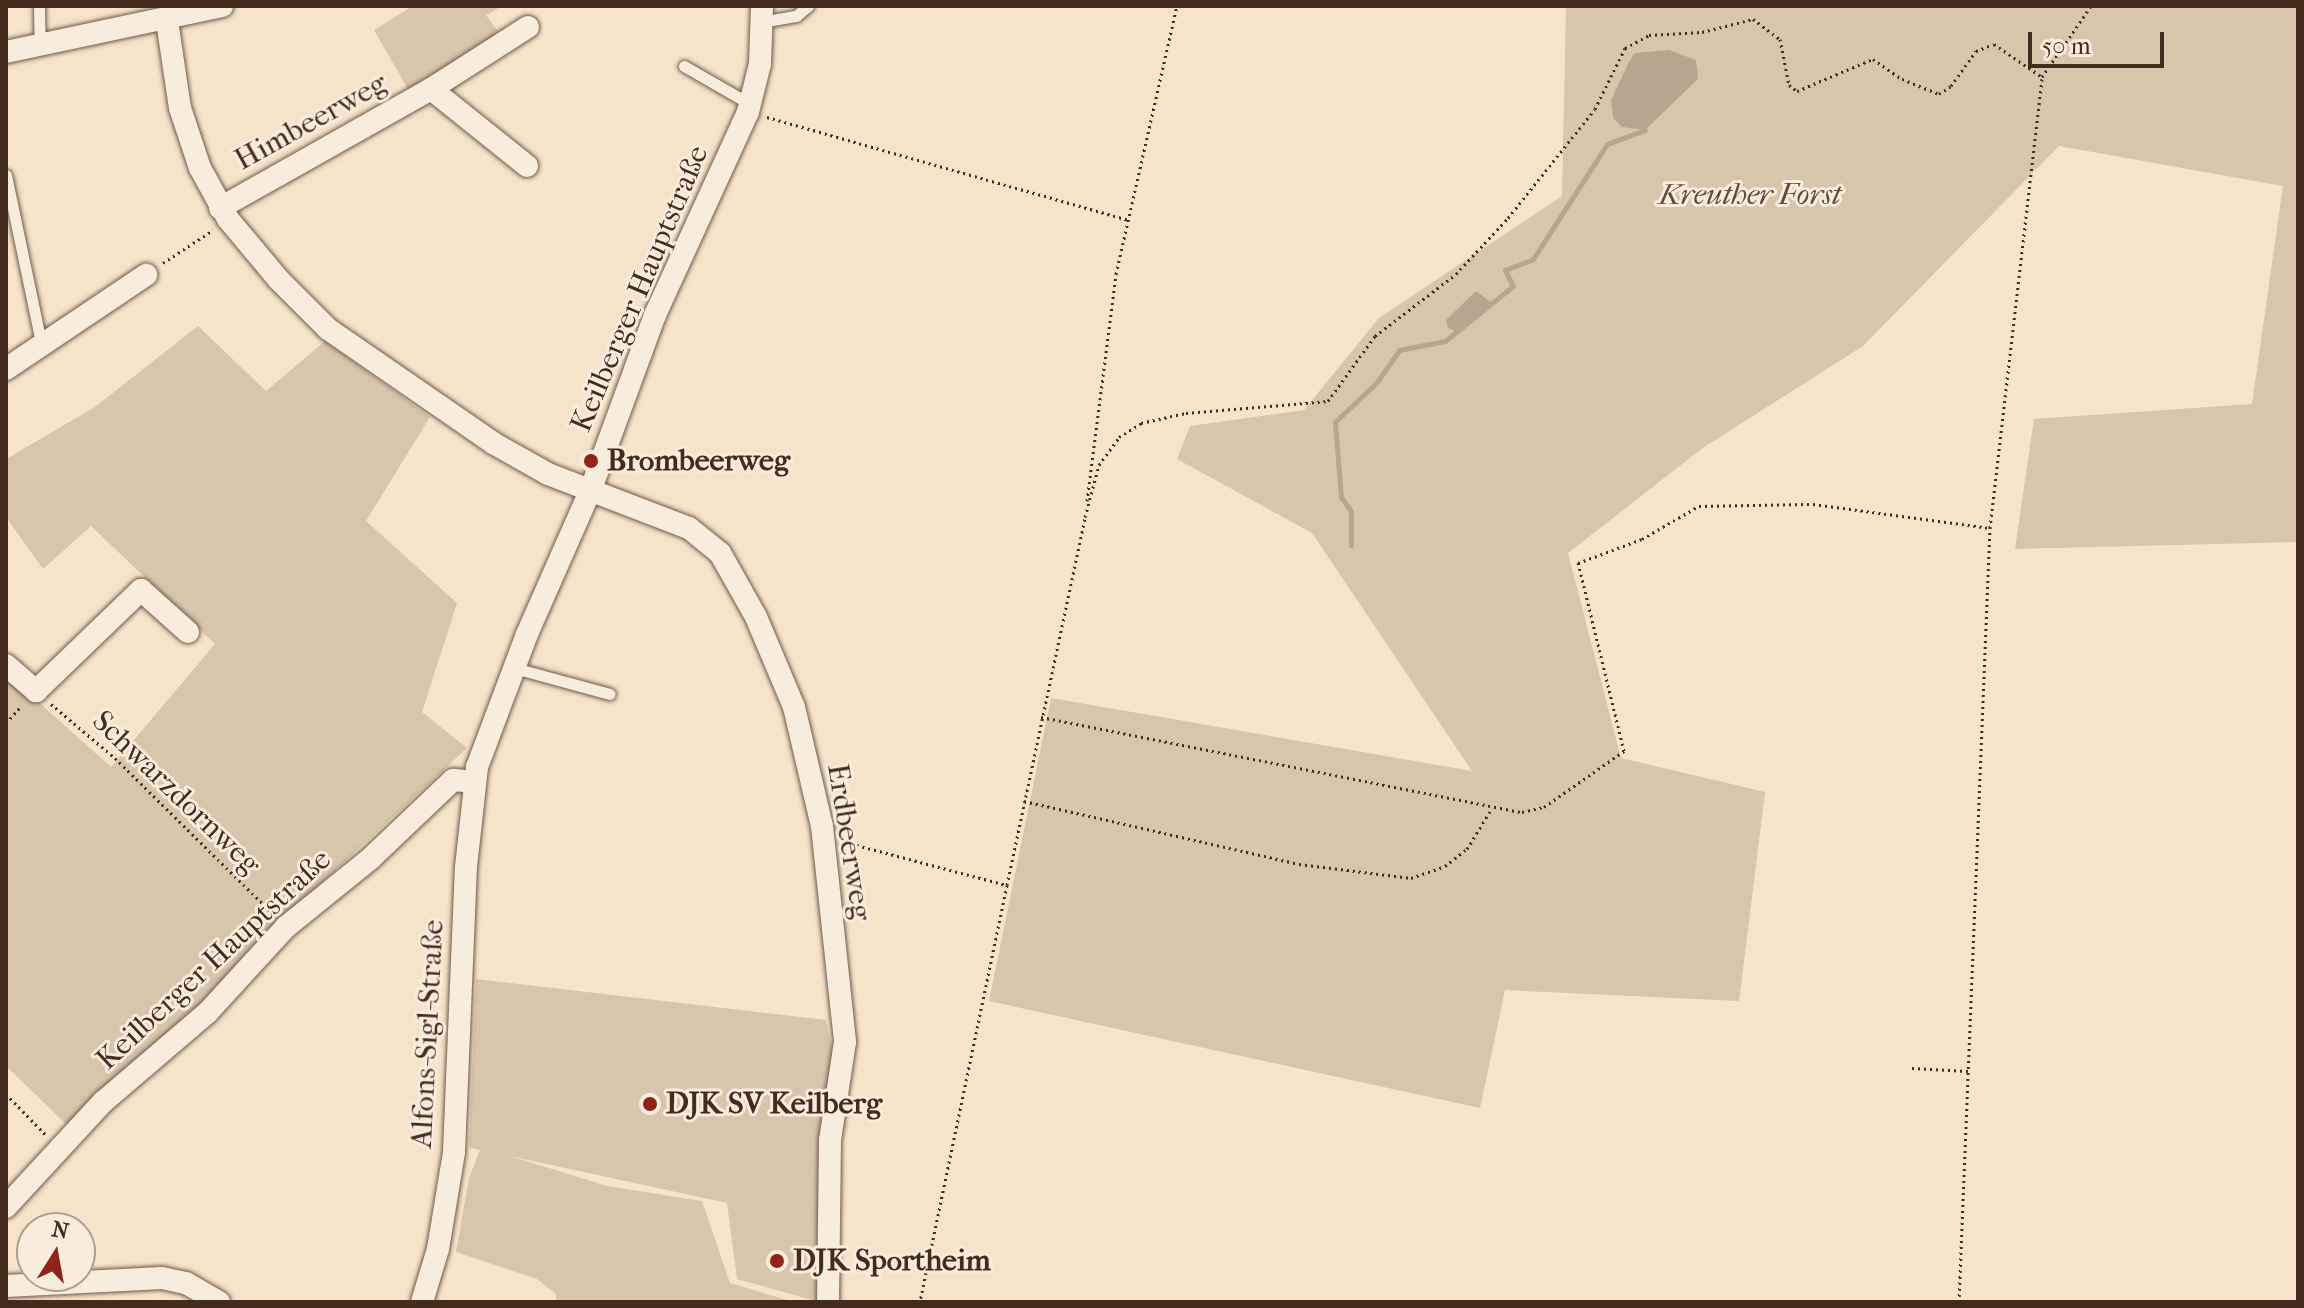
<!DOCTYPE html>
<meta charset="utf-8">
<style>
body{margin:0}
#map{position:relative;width:2304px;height:1308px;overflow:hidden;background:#f5e4c9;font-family:"IM FELL French Canon",serif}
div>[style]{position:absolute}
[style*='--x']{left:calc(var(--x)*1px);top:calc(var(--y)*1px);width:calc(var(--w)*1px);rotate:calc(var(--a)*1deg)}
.green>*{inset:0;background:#d7c5ac}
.water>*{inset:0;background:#b8a58f}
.stream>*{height:5px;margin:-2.5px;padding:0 2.5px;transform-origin:2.5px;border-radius:2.5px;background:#b8a58f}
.path>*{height:3px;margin-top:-1.5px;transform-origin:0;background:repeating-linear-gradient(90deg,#432b1e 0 2px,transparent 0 6px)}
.roads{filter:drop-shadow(0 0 2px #705949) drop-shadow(0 0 2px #705949)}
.service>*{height:11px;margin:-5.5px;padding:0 5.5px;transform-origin:5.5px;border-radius:5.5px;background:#f8eddc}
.minor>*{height:22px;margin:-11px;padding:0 11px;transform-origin:11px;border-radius:11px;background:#f8eddc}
.dots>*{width:22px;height:22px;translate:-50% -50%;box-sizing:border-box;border:4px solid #f8eddc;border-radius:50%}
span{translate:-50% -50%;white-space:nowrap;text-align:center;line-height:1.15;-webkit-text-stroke:6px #f8eddc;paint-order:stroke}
.street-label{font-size:30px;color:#432b1e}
.park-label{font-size:30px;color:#614a3a;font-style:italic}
.poi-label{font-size:30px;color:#432b1e;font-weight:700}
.left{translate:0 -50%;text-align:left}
.frame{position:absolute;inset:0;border:8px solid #432b1e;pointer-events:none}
.north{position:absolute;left:16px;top:1212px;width:80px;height:80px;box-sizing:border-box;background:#f8eddc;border:2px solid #b09f90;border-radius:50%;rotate:11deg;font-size:22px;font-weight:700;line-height:32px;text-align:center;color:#432b1e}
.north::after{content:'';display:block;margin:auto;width:28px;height:36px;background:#8f2418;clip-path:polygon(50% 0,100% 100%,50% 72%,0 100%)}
.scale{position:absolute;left:2028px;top:32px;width:136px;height:36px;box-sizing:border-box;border:4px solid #432b1e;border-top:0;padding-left:10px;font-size:24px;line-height:28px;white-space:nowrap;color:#432b1e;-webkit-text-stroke:6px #f8eddc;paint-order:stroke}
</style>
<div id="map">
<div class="green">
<i style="clip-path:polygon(413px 6px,502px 6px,486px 15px,500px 34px,408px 89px,374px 30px)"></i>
<i style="clip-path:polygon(1566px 6px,2298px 6px,2298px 542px,2015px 549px,2034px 419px,2252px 404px,2283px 186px,2059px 146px,1863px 346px,1704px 447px,1568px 553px,1621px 758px,1765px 792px,1739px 1001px,1505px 990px,1480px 1108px,989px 1001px,1051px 698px,1472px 771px,1312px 533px,1177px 459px,1190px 426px,1304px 410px,1379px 318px,1562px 196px)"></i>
<i style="clip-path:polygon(198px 326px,266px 391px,325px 341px,430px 417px,366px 521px,457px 603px,422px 712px,467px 748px,245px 954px,196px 1010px,66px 1124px,6px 1066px,6px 673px,111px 767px,215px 644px,91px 526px,43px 569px,6px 517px,6px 459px,95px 407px)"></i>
<i style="clip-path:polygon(476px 979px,826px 1020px,834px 1060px,819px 1302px,737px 1279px,727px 1203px,510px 1156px,607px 1186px,702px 1201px,730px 1283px,794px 1302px,556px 1302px,556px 1294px,537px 1279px,456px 1252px,469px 1178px,480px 1150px,469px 1147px)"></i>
</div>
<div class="water">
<i style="clip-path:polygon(1669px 50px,1696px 60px,1698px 79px,1645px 130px,1622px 127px,1613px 118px,1611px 100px,1629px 62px,1635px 53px)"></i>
<i style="clip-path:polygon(1476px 291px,1492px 303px,1460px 333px,1448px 328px,1446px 320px)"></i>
</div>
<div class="stream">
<i style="--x:1351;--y:545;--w:34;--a:-90"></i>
<i style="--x:1351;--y:511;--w:17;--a:-126"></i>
<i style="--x:1341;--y:497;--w:75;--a:-94.6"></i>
<i style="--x:1335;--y:422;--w:58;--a:-43.6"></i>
<i style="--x:1377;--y:382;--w:39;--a:-55"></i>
<i style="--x:1399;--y:350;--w:47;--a:-11.1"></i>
<i style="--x:1445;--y:341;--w:87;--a:-39"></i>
<i style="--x:1513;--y:286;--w:18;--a:-117"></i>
<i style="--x:1505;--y:270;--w:30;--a:-21"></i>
<i style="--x:1533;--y:259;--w:137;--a:-57.2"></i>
<i style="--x:1607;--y:144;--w:40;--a:-20.2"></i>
</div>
<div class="path">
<i style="--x:767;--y:117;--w:376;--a:15.9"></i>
<i style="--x:163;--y:263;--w:60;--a:-33.4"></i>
<i style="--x:1087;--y:501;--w:229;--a:-82.7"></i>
<i style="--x:1116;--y:274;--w:275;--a:-77.2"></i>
<i style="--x:51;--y:704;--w:84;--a:40.2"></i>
<i style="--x:115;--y:758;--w:221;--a:44.6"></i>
<i style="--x:1041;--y:717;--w:490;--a:11.2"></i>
<i style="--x:1522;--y:812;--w:23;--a:-13"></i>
<i style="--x:1544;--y:807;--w:98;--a:-35"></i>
<i style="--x:1624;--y:751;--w:194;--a:-103.7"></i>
<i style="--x:1578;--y:563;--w:68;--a:-20.6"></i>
<i style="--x:1642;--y:539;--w:66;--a:-30.1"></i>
<i style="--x:1699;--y:506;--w:114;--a:-1"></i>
<i style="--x:1813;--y:504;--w:179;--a:7.7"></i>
<i style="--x:6;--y:723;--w:24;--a:-48"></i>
<i style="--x:1024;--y:801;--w:282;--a:12.9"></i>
<i style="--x:1299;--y:864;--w:113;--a:7.1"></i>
<i style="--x:1411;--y:878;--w:36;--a:-19"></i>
<i style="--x:1445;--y:866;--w:28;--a:-38"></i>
<i style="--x:1467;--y:849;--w:48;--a:-58.6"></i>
<i style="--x:845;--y:842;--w:168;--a:14.9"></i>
<i style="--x:1007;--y:885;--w:426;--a:101.8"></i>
<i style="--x:1007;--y:885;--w:376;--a:-78"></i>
<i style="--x:1085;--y:517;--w:54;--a:-74.9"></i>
<i style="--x:1099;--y:465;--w:34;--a:-54"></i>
<i style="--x:1119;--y:437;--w:26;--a:-32"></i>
<i style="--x:1141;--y:423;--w:46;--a:-12.5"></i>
<i style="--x:1186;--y:413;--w:143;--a:-4.8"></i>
<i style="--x:1328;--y:401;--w:80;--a:-54.1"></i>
<i style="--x:1375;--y:336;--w:102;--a:-37.4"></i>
<i style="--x:1456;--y:274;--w:76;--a:-47.1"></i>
<i style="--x:1508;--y:218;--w:139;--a:-51.4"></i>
<i style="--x:1595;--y:109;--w:68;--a:-63.8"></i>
<i style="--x:1625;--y:48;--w:27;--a:-28"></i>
<i style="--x:1649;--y:35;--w:53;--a:-3.2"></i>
<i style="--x:1702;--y:32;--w:53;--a:-14.3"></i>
<i style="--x:1753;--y:19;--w:34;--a:37"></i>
<i style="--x:1780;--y:39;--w:47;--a:78.9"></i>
<i style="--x:1789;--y:85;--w:10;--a:37"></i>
<i style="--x:1797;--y:91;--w:82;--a:-22.8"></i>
<i style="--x:1873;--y:59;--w:35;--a:35"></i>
<i style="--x:1902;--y:79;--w:40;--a:22"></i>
<i style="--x:1939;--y:94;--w:14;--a:-34"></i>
<i style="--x:1951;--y:86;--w:43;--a:-54.5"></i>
<i style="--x:1976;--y:51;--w:19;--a:-21"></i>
<i style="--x:1994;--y:44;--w:58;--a:34.5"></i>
<i style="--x:1912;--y:1068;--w:56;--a:3.1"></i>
<i style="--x:6;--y:1094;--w:56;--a:45.7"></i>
<i style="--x:1959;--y:1302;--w:775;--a:-87.71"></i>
<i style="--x:1990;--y:528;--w:454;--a:-83.4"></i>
<i style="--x:2042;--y:77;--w:86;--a:-55.4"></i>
</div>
<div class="roads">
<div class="service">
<i style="--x:39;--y:6;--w:39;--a:89"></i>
<i style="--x:761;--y:22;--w:36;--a:-10"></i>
<i style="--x:796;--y:16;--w:16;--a:-40"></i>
<i style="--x:684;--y:66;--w:76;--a:29.9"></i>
<i style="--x:6;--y:175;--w:176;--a:78.2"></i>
<i style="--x:514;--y:668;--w:99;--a:15.2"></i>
</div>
<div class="minor">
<i style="--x:167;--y:21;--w:88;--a:81.5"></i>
<i style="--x:180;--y:108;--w:63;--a:71.6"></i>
<i style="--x:200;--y:168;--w:58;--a:61.2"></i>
<i style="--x:228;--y:219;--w:80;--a:50.1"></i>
<i style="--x:279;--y:280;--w:69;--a:45"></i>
<i style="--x:328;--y:329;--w:201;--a:34.6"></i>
<i style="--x:493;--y:443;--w:63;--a:29.4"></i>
<i style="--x:548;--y:474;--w:151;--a:21"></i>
<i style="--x:689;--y:528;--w:40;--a:39"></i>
<i style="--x:720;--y:553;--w:73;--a:60.6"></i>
<i style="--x:756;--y:617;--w:98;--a:67.1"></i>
<i style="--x:794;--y:707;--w:122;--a:76.8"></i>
<i style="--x:822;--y:826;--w:217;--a:83.9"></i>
<i style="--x:845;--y:1042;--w:99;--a:98.7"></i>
<i style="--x:830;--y:1140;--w:162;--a:90.7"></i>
<i style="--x:6;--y:52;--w:221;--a:-12"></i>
<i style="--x:431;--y:89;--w:123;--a:38.7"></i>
<i style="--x:220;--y:208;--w:242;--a:-29.4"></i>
<i style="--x:431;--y:89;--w:115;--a:-32.6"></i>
<i style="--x:6;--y:369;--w:169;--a:-33.9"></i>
<i style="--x:6;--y:665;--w:40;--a:41"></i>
<i style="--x:36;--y:691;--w:146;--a:-43.9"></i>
<i style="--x:141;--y:590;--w:63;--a:41.8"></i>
<i style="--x:6;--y:1207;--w:143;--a:-47.3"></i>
<i style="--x:103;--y:1102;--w:138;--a:-40.6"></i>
<i style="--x:208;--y:1012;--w:115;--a:-47.5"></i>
<i style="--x:286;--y:927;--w:108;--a:-39"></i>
<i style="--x:370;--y:859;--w:115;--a:-43.6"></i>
<i style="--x:453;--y:780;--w:22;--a:5"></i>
<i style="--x:6;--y:1286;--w:156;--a:-2.9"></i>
<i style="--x:162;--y:1278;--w:25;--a:12"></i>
<i style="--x:186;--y:1283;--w:38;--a:30"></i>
<i style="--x:422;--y:1302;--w:55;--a:-73.2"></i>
<i style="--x:438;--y:1249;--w:98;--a:-80.6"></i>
<i style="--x:454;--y:1152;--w:285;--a:-87.6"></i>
<i style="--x:466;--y:867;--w:101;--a:-83.7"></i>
<i style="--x:477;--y:767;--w:142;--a:-69.4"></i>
<i style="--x:527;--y:634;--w:158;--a:-66.2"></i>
<i style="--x:591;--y:489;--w:185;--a:-69.8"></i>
<i style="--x:655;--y:315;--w:223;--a:-65.4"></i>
<i style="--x:748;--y:112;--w:49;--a:-76"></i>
<i style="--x:760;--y:64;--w:58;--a:-88"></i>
</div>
</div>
<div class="dots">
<i style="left:591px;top:461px;background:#8f2418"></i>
<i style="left:650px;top:1104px;background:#8f2418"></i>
<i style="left:777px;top:1261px;background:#8f2418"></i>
</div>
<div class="street-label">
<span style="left:311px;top:122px;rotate:-29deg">Himbeerweg</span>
<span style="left:640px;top:289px;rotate:-67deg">Keilberger Hauptstraße</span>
<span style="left:176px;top:793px;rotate:44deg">Schwarzdornweg</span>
<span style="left:849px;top:842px;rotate:81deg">Erdbeerweg</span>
<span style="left:214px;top:960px;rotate:-43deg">Keilberger Hauptstraße</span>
<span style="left:428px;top:1034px;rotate:-87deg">Alfons-Sigl-Straße</span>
</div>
<div class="park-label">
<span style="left:1750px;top:195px">Kreuther Forst</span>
</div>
<div class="poi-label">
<span class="left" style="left:607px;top:461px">Brombeerweg</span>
<span class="left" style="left:666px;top:1104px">DJK SV Keilberg</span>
<span class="left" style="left:793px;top:1261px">DJK Sportheim</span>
</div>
<div class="frame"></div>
<div class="north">N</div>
<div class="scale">50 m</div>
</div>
